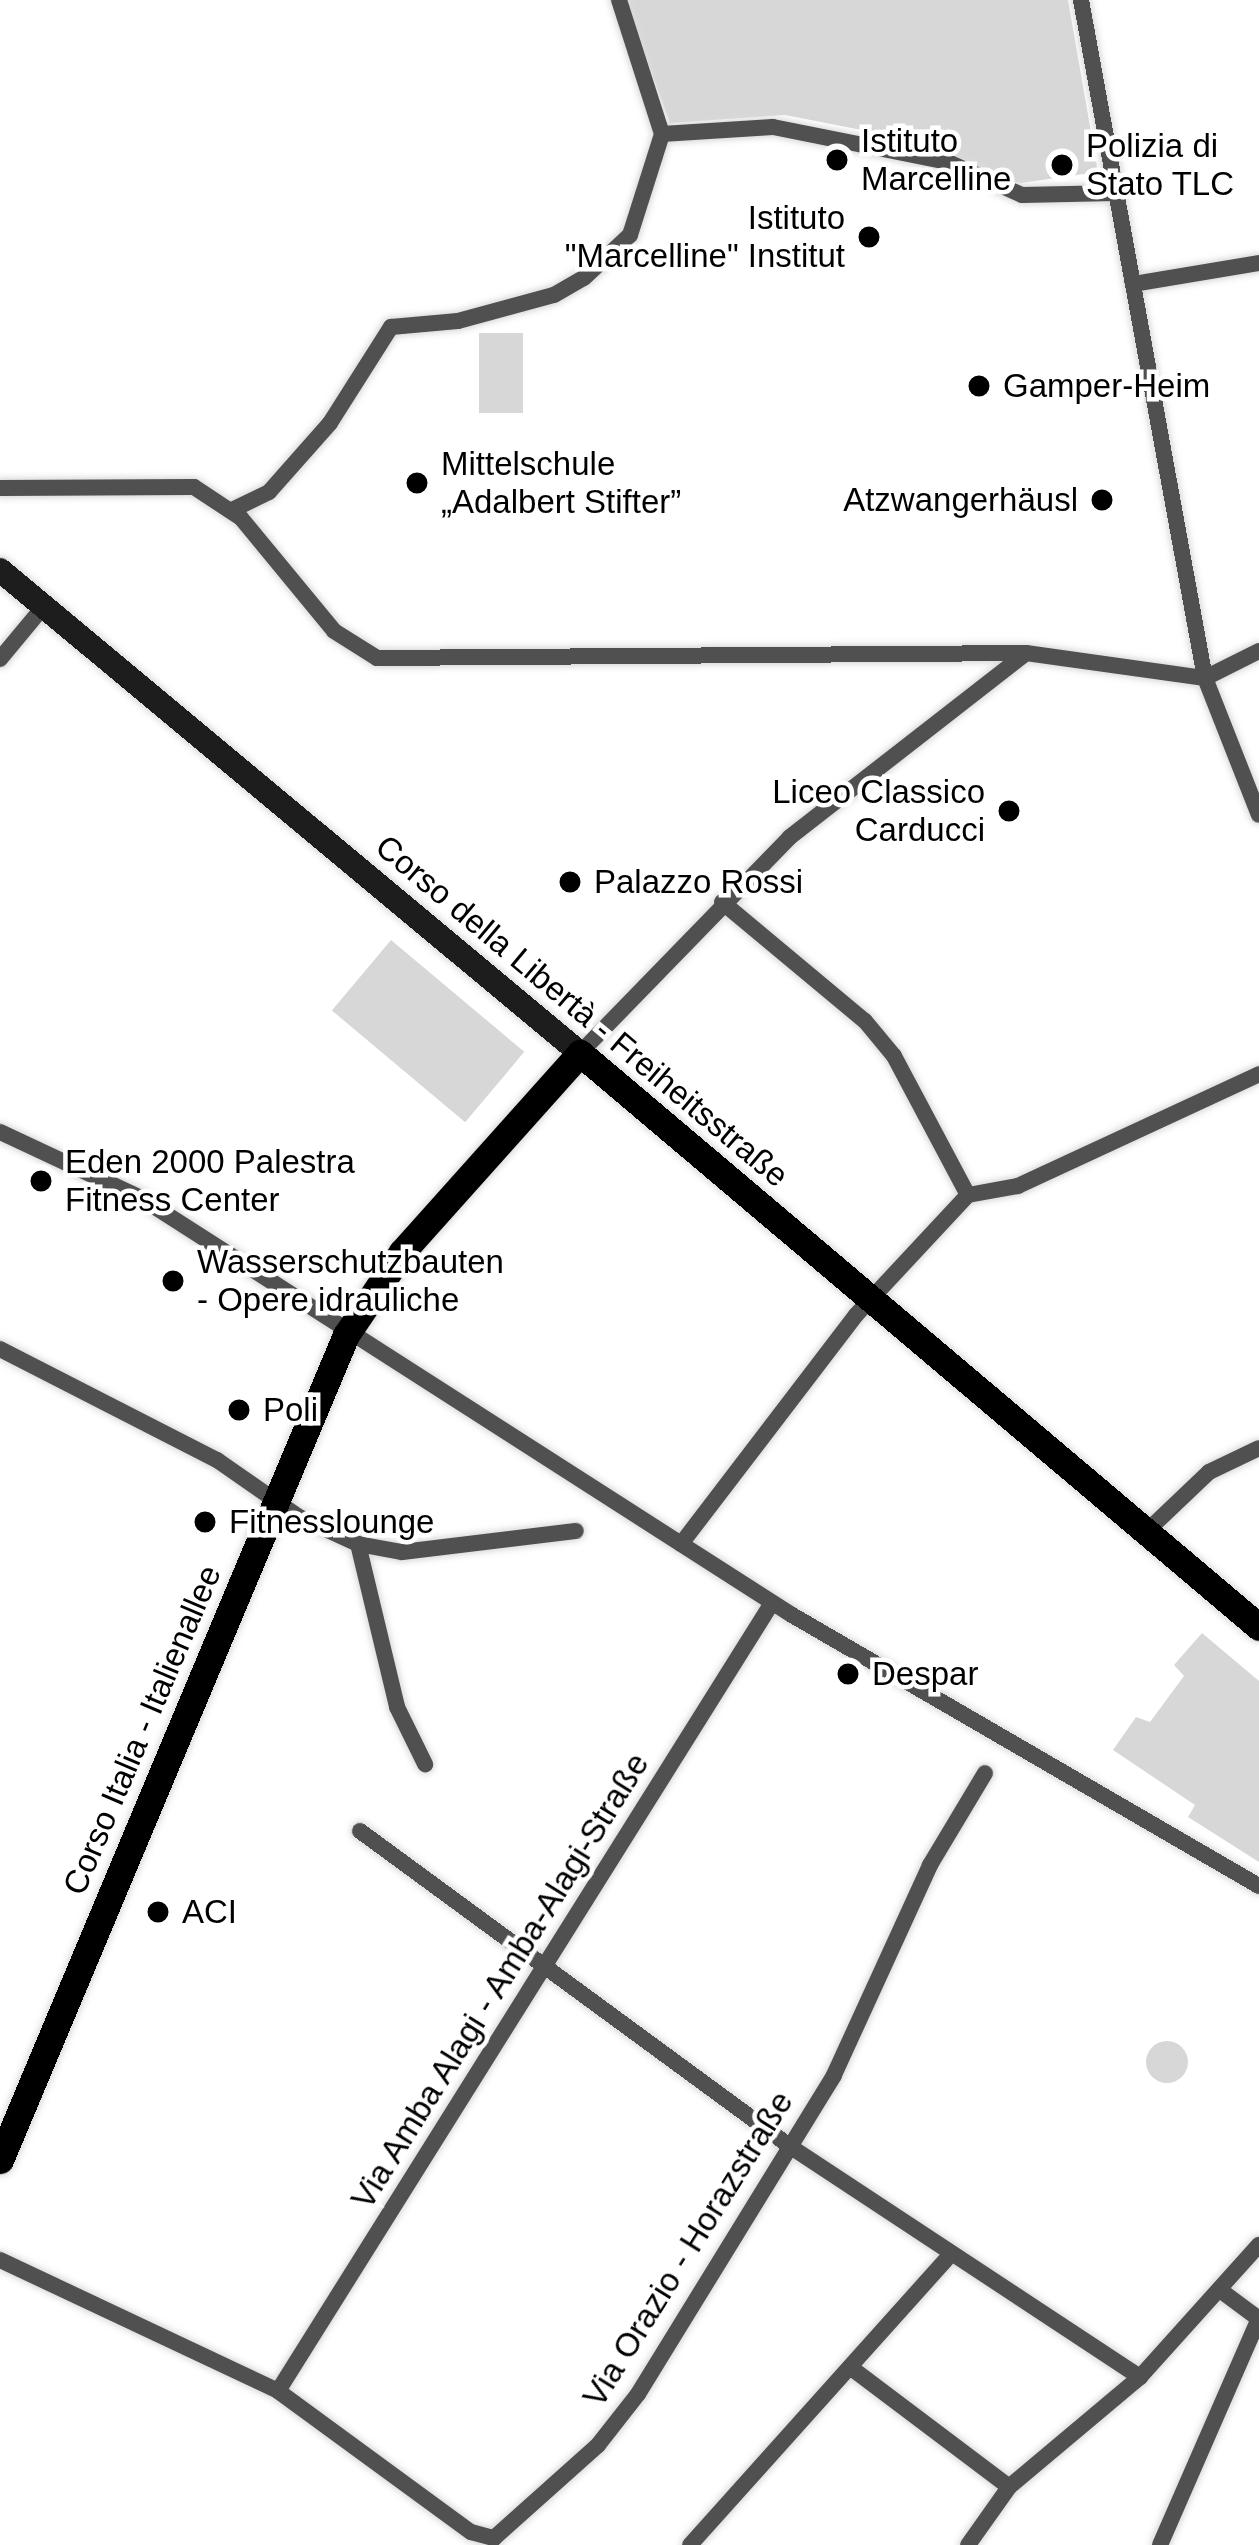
<!DOCTYPE html>
<meta charset="utf-8">
<style>
body{margin:0}
#map{position:relative;width:1259px;height:2545px;overflow:hidden;background:#fff;font-family:Arial,sans-serif}
div>[style]{position:absolute}
[style*='--x']{left:calc(var(--x)*1px);top:calc(var(--y)*1px);width:calc(var(--w)*1px);rotate:calc(var(--a)*1deg)}
.green>*{inset:0;background:#d7d7d7;transform-origin:0 0}
.round{border-radius:50%}
.roads{filter:drop-shadow(0 0 3px #dbdbdb) drop-shadow(0 0 3px #dbdbdb)}
.street>*{height:16px;margin:-8px;padding:0 8px;transform-origin:8px;border-radius:8px;background:#505050}
.secondary>*{height:24px;margin:-12px;padding:0 12px;transform-origin:12px;border-radius:12px;background:#1d1d1d}
.primary>*{height:27px;margin:-13.5px;padding:0 13.5px;transform-origin:13.5px;border-radius:13.5px;background:#000}
.dots>*{width:33px;height:33px;translate:-50% -50%;box-sizing:border-box;border:6px solid #fff;border-radius:50%}
span{translate:-50% -50%;white-space:nowrap;text-align:center;line-height:1.15;-webkit-text-stroke:9px #fff;paint-order:stroke}
.poi-label{font-size:33px;color:#000}
.left{translate:0 -50%;text-align:left}
.right{translate:-100% -50%;text-align:right}
.street-label{font-size:33px;color:#000}
</style>
<div id="map">
<div class="green">
<i style="clip-path:polygon(625px 0,1068px 0,1098px 172px,1021px 183px,995px 178px,933px 144px,785px 115px,670px 123px)"></i>
<i style="left:479px;top:333px;width:44px;height:80px"></i>
<i style="left:391px;top:940px;width:174px;height:92px;rotate:40deg"></i>
<i style="clip-path:polygon(1202px 1633px,1259px 1681px,1259px 1862px,1188px 1817px,1195px 1805px,1113px 1750px,1136px 1717px,1150px 1722px,1184px 1676px,1174px 1665px)"></i>
<i class="round" style="left:1146px;top:2041px;width:42px;height:42px"></i>
</div>
<div class="roads">
<div class="street">
<i style="--x:619;--y:0;--w:141;--a:72.2"></i>
<i style="--x:1081;--y:0;--w:689;--a:79.64"></i>
<i style="--x:1205;--y:678;--w:147;--a:68.5"></i>
<i style="--x:662;--y:134;--w:111;--a:-3.6"></i>
<i style="--x:773;--y:127;--w:178;--a:11.3"></i>
<i style="--x:948;--y:162;--w:81;--a:24"></i>
<i style="--x:1022;--y:195;--w:94;--a:-1.2"></i>
<i style="--x:1133;--y:284;--w:128;--a:-9.5"></i>
<i style="--x:0;--y:488;--w:194;--a:-0.3"></i>
<i style="--x:194;--y:487;--w:56;--a:33.4"></i>
<i style="--x:241;--y:518;--w:146;--a:50.5"></i>
<i style="--x:334;--y:631;--w:51;--a:32.1"></i>
<i style="--x:377;--y:658;--w:649;--a:-0.44"></i>
<i style="--x:1026;--y:653;--w:181;--a:8"></i>
<i style="--x:232;--y:510;--w:41;--a:-25.9"></i>
<i style="--x:269;--y:492;--w:92;--a:-48.5"></i>
<i style="--x:330;--y:423;--w:114;--a:-57.6"></i>
<i style="--x:391;--y:327;--w:67;--a:-5.1"></i>
<i style="--x:458;--y:321;--w:99;--a:-15.2"></i>
<i style="--x:554;--y:295;--w:34;--a:-30"></i>
<i style="--x:584;--y:278;--w:63;--a:-43.1"></i>
<i style="--x:630;--y:235;--w:106;--a:-72.4"></i>
<i style="--x:0;--y:659;--w:69;--a:-50.3"></i>
<i style="--x:1205;--y:678;--w:60;--a:-26.6"></i>
<i style="--x:722;--y:902;--w:186;--a:39.8"></i>
<i style="--x:865;--y:1021;--w:45;--a:50.4"></i>
<i style="--x:894;--y:1056;--w:157;--a:62"></i>
<i style="--x:580;--y:1053;--w:301;--a:-45.8"></i>
<i style="--x:790;--y:837;--w:298;--a:-37.9"></i>
<i style="--x:0;--y:1132;--w:156;--a:25.1"></i>
<i style="--x:141;--y:1198;--w:773;--a:32.64"></i>
<i style="--x:792;--y:1615;--w:540;--a:30.13"></i>
<i style="--x:0;--y:1349;--w:244;--a:27.1"></i>
<i style="--x:217;--y:1460;--w:100;--a:34.8"></i>
<i style="--x:299;--y:1517;--w:65;--a:24.6"></i>
<i style="--x:358;--y:1544;--w:45;--a:10.3"></i>
<i style="--x:402;--y:1552;--w:175;--a:-6.9"></i>
<i style="--x:1146;--y:1532;--w:87;--a:-43.6"></i>
<i style="--x:1209;--y:1472;--w:55;--a:-25.6"></i>
<i style="--x:358;--y:1544;--w:168;--a:76.5"></i>
<i style="--x:397;--y:1707;--w:64;--a:63.8"></i>
<i style="--x:681;--y:1544;--w:288;--a:-52.6"></i>
<i style="--x:856;--y:1315;--w:164;--a:-47"></i>
<i style="--x:968;--y:1195;--w:51;--a:-10.2"></i>
<i style="--x:1018;--y:1186;--w:266;--a:-24.9"></i>
<i style="--x:360;--y:1831;--w:534;--a:36.25"></i>
<i style="--x:791;--y:2147;--w:418;--a:33.4"></i>
<i style="--x:0;--y:2260;--w:307;--a:25.2"></i>
<i style="--x:278;--y:2391;--w:239;--a:36.2"></i>
<i style="--x:471;--y:2532;--w:24;--a:15"></i>
<i style="--x:494;--y:2538;--w:140;--a:-41.8"></i>
<i style="--x:598;--y:2445;--w:65;--a:-51.9"></i>
<i style="--x:638;--y:2394;--w:374;--a:-58.4"></i>
<i style="--x:834;--y:2075;--w:231;--a:-65.4"></i>
<i style="--x:930;--y:1865;--w:107;--a:-59.1"></i>
<i style="--x:1220;--y:2290;--w:49;--a:36.6"></i>
<i style="--x:850;--y:2367;--w:199;--a:37"></i>
<i style="--x:278;--y:2391;--w:930;--a:-57.92"></i>
<i style="--x:690;--y:2545;--w:389;--a:-48.1"></i>
<i style="--x:968;--y:2545;--w:71;--a:-54.7"></i>
<i style="--x:1009;--y:2487;--w:171;--a:-40"></i>
<i style="--x:1140;--y:2377;--w:178;--a:-48"></i>
<i style="--x:1160;--y:2545;--w:248;--a:-66.4"></i>
</div>
<div class="secondary">
<i style="--x:0;--y:570;--w:755;--a:39.79"></i>
</div>
<div class="primary">
<i style="--x:0;--y:2160;--w:895;--a:-67.25"></i>
<i style="--x:346;--y:1335;--w:100;--a:-56"></i>
<i style="--x:402;--y:1252;--w:267;--a:-48.2"></i>
<i style="--x:580;--y:1053;--w:889;--a:40.21"></i>
</div>
</div>
<div class="dots">
<i style="left:837px;top:160px;background:#000"></i>
<i style="left:1062px;top:165px;background:#000"></i>
<i style="left:869px;top:237px;background:#000"></i>
<i style="left:979px;top:386px;background:#000"></i>
<i style="left:417px;top:483px;background:#000"></i>
<i style="left:1102px;top:500px;background:#000"></i>
<i style="left:1009px;top:811px;background:#000"></i>
<i style="left:570px;top:882px;background:#000"></i>
<i style="left:41px;top:1181px;background:#000"></i>
<i style="left:173px;top:1281px;background:#000"></i>
<i style="left:239px;top:1410px;background:#000"></i>
<i style="left:205px;top:1522px;background:#000"></i>
<i style="left:848px;top:1674px;background:#000"></i>
<i style="left:158px;top:1912px;background:#000"></i>
</div>
<div class="poi-label">
<span class="left" style="left:861px;top:160px">Istituto<br>Marcelline</span>
<span class="left" style="left:1086px;top:165px">Polizia di<br>Stato TLC</span>
<span class="right" style="left:845px;top:237px">Istituto<br>"Marcelline" Institut</span>
<span class="left" style="left:1003px;top:386px">Gamper-Heim</span>
<span class="left" style="left:441px;top:483px">Mittelschule<br>„Adalbert Stifter”</span>
<span class="right" style="left:1078px;top:500px">Atzwangerhäusl</span>
<span class="right" style="left:985px;top:811px">Liceo Classico<br>Carducci</span>
<span class="left" style="left:594px;top:882px">Palazzo Rossi</span>
<span class="left" style="left:65px;top:1181px">Eden 2000 Palestra<br>Fitness Center</span>
<span class="left" style="left:197px;top:1281px">Wasserschutzbauten<br>- Opere idrauliche</span>
<span class="left" style="left:263px;top:1410px">Poli</span>
<span class="left" style="left:229px;top:1522px">Fitnesslounge</span>
<span class="left" style="left:872px;top:1674px">Despar</span>
<span class="left" style="left:182px;top:1912px">ACI</span>
</div>
<div class="street-label">
<span style="left:582px;top:1011px;rotate:40deg">Corso della Libertà - Freiheitsstraße</span>
<span style="left:142px;top:1730px;rotate:-67deg">Corso Italia - Italienallee</span>
<span style="left:500px;top:1981px;rotate:-58deg">Via Amba Alagi - Amba-Alagi-Straße</span>
<span style="left:688px;top:2249px;rotate:-58deg">Via Orazio - Horazstraße</span>
</div>
</div>
